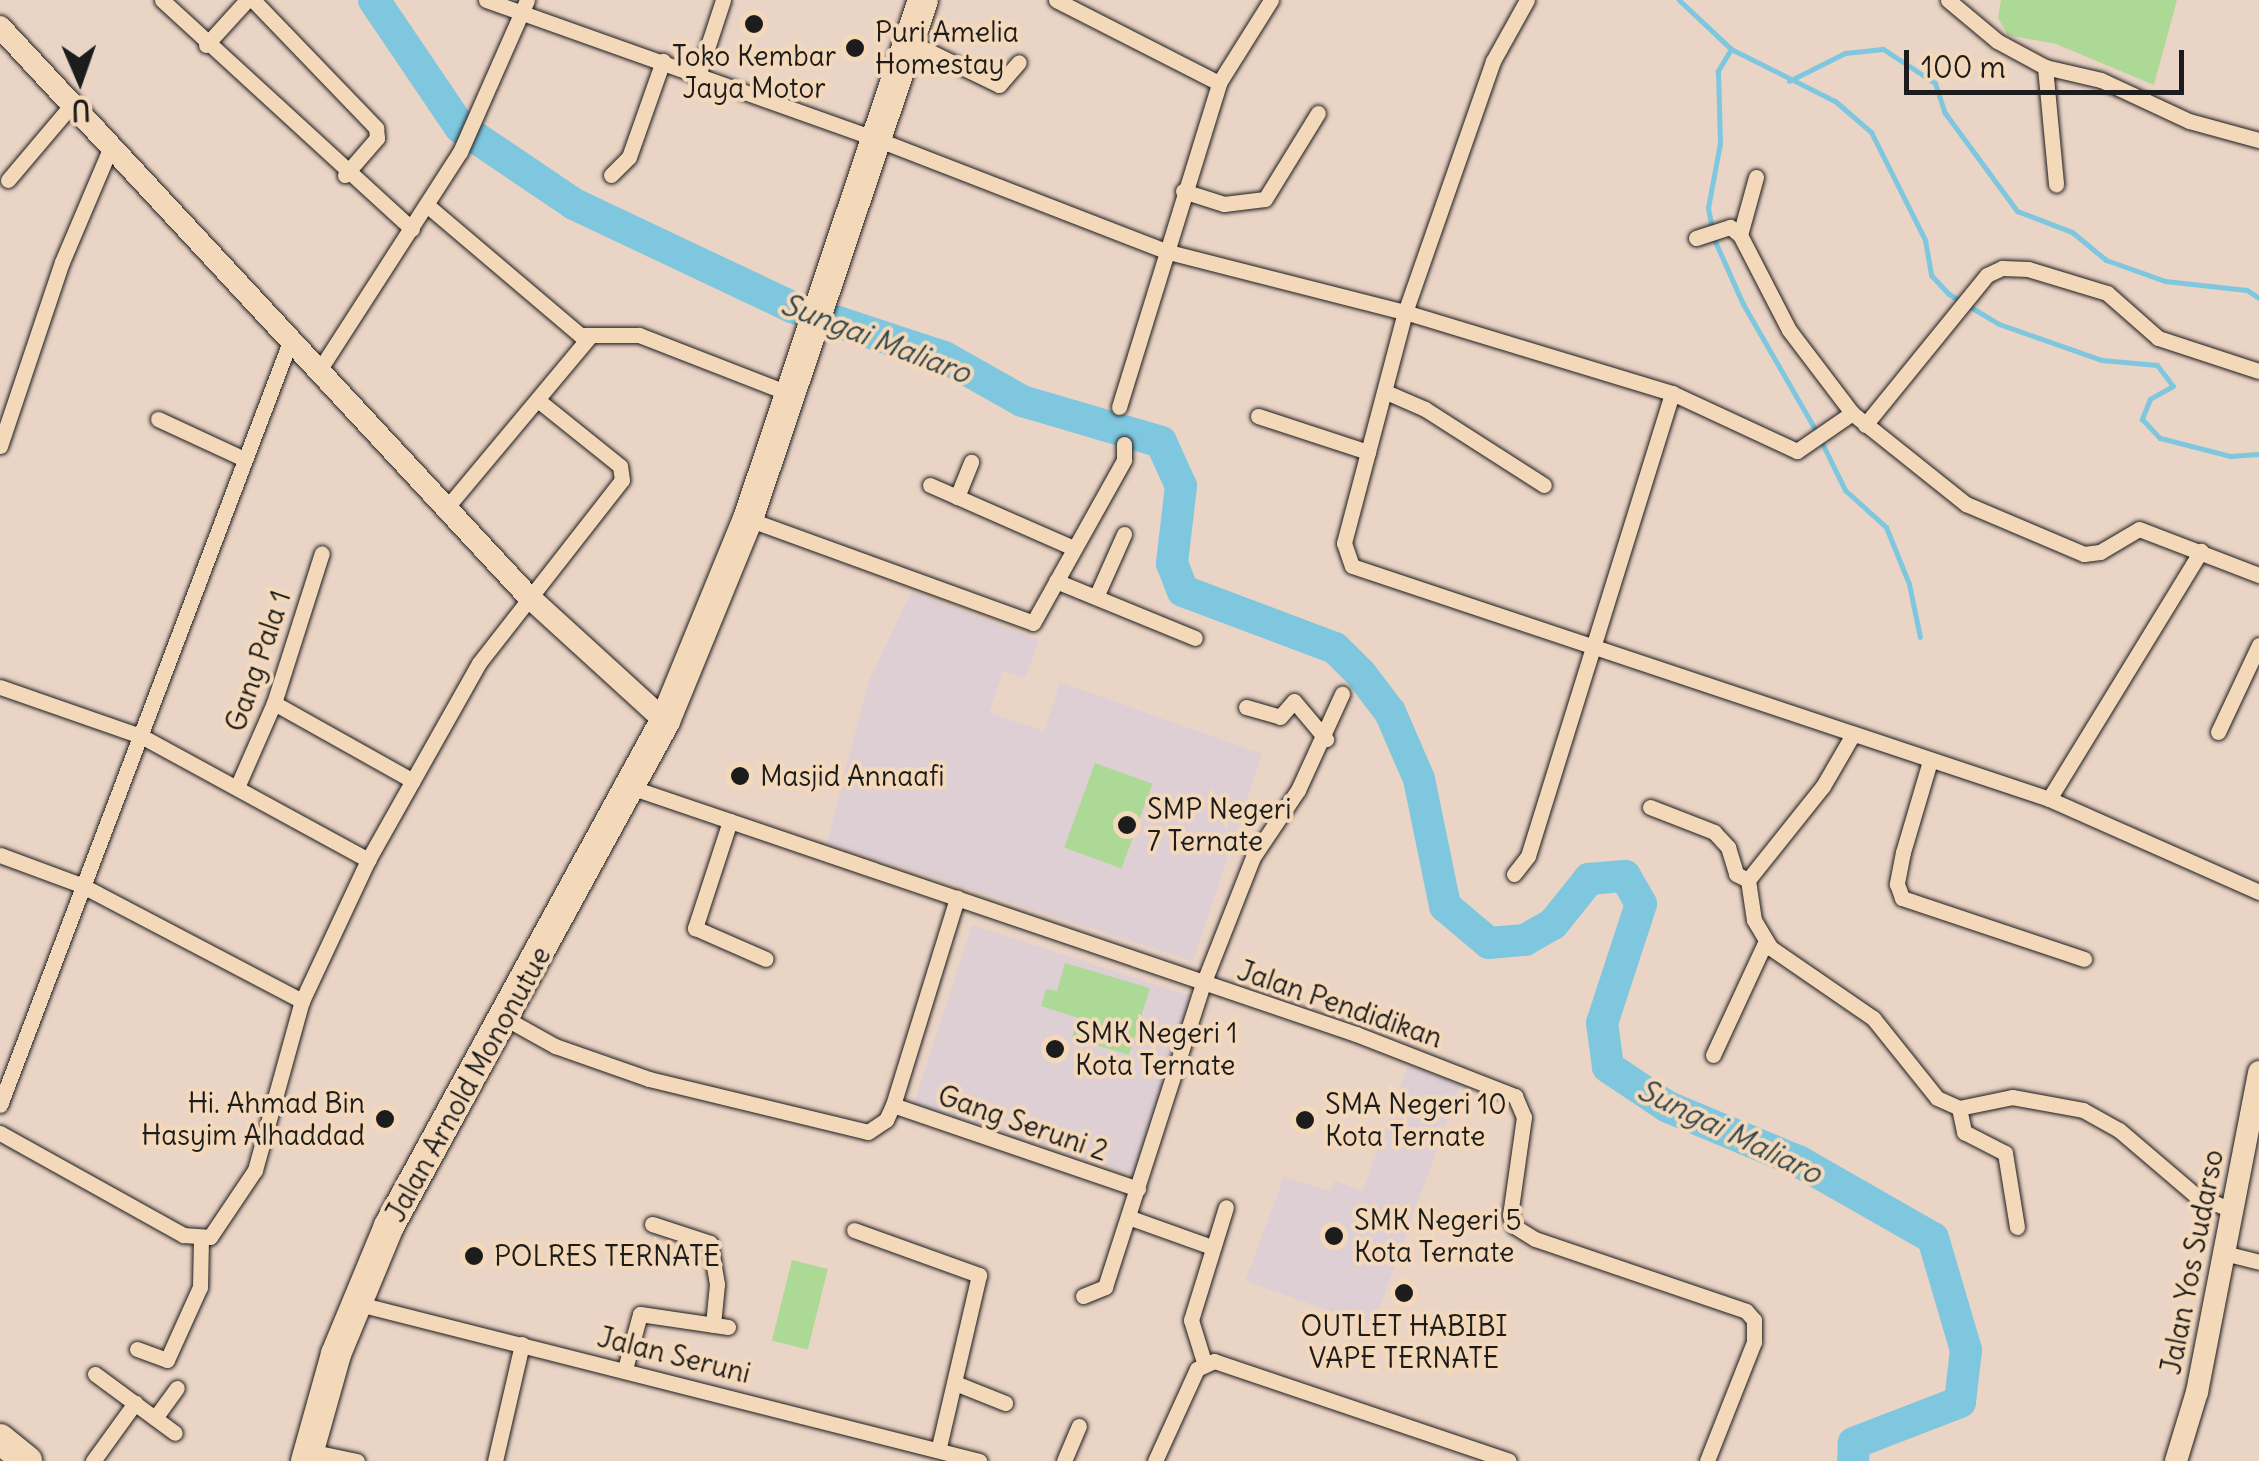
<!DOCTYPE html>
<style>
body{margin:0}
#map{position:relative;width:2259px;height:1461px;overflow:hidden;background:#ead4c6;font-family:Delius,sans-serif}
div>[style]{position:absolute}
[style*='--x']{left:calc(var(--x)*1px);top:calc(var(--y)*1px);width:calc(var(--w)*1px);rotate:calc(var(--a)*1deg)}
.built>*{inset:0;background:#decfd4;transform-origin:0 0}
.green>*{inset:0;background:#add997;transform-origin:0 0}
.stream>*{height:5px;margin:-2.5px;padding:0 2.5px;transform-origin:2.5px;border-radius:2.5px;background:#7ec7df}
.river>*{height:32px;margin:-16px;padding:0 16px;transform-origin:16px;border-radius:16px;background:#7ec7df}
.roads{filter:drop-shadow(0 0 2px #1c1c1c) drop-shadow(0 0 2px #1c1c1c)}
.street>*{height:15px;margin:-7.5px;padding:0 7.5px;transform-origin:7.5px;border-radius:7.5px;background:#f4d8ba}
.secondary>*{height:22px;margin:-11px;padding:0 11px;transform-origin:11px;border-radius:11px;background:#f4d8ba}
.highway>*{height:30px;margin:-15px;padding:0 15px;transform-origin:15px;border-radius:15px;background:#f4d8ba}
.dots>*{width:28px;height:28px;translate:-50% -50%;box-sizing:border-box;border:5px solid #f4d8ba;border-radius:50%}
span{translate:-50% -50%;white-space:nowrap;text-align:center;line-height:1.15;-webkit-text-stroke:8px #f4d8ba;paint-order:stroke}
.poi-label{font-size:28px;color:#1c1c1c}
.left{translate:0 -50%;text-align:left}
.right{translate:-100% -50%;text-align:right}
.street-label{font-size:28px;color:#1c1c1c}
.water-label{font-size:30px;color:#34474d;font-style:italic}
.north{position:absolute;left:30px;top:30px;width:100px;height:100px;-webkit-text-stroke:8px #f4d8ba;paint-order:stroke;rotate:178deg;font-size:28px;font-weight:700;line-height:40px;text-align:center;color:#1c1c1c}
.north::after{content:'';display:block;margin:auto;width:35px;height:45px;background:#1c1c1c;clip-path:polygon(50% 0,100% 100%,50% 72%,0 100%)}
.scale{position:absolute;left:1904px;top:50px;width:280px;height:45px;box-sizing:border-box;border:5px solid #1c1c1c;border-top:0;padding-left:12px;font-size:30px;line-height:35px;white-space:nowrap;color:#1c1c1c;-webkit-text-stroke:8px #f4d8ba;paint-order:stroke}
</style>
<div id="map">
<div class="built">
<i style="clip-path:polygon(911px 592px,1039px 640px,1025px 678px,1003px 671px,989px 713px,1044px 731px,1060px 682px,1262px 754px,1193px 961px,827px 843px,868px 683px)"></i>
<i style="left:972px;top:925px;width:236px;height:188px;rotate:18deg"></i>
<i style="clip-path:polygon(1408px 1065px,1461px 1083px,1373px 1326px,1245px 1281px,1284px 1177px,1330px 1191px,1335px 1181px,1363px 1191px)"></i>
</div>
<div class="green">
<i style="clip-path:polygon(2001px 0,2177px 0,2154px 85px,2056px 44px,2008px 35px,1998px 18px)"></i>
<i style="left:1095px;top:763px;width:61px;height:90px;rotate:20deg"></i>
<i style="clip-path:polygon(1065px 963px,1150px 988px,1129px 1055px,1072px 1038px,1078px 1018px,1041px 1006px,1046px 989px,1057px 991px)"></i>
<i style="left:792px;top:1260px;width:37px;height:83px;rotate:14deg"></i>
</div>
<div class="stream">
<i style="--x:1679;--y:0;--w:71;--a:43.3"></i>
<i style="--x:1731;--y:49;--w:116;--a:26.6"></i>
<i style="--x:1835;--y:101;--w:48;--a:40.7"></i>
<i style="--x:1871;--y:132;--w:121;--a:63.4"></i>
<i style="--x:1925;--y:240;--w:36;--a:80"></i>
<i style="--x:1931;--y:275;--w:26;--a:47"></i>
<i style="--x:1949;--y:294;--w:58;--a:31"></i>
<i style="--x:1999;--y:324;--w:109;--a:19.3"></i>
<i style="--x:2102;--y:360;--w:55;--a:5.2"></i>
<i style="--x:2157;--y:365;--w:26;--a:53"></i>
<i style="--x:2173;--y:386;--w:26;--a:151"></i>
<i style="--x:2150;--y:399;--w:22;--a:112"></i>
<i style="--x:2142;--y:419;--w:26;--a:47"></i>
<i style="--x:2160;--y:438;--w:72;--a:14.4"></i>
<i style="--x:2230;--y:456;--w:29;--a:-4"></i>
<i style="--x:1731;--y:49;--w:26;--a:121"></i>
<i style="--x:1718;--y:71;--w:72;--a:88.4"></i>
<i style="--x:1720;--y:143;--w:66;--a:100.5"></i>
<i style="--x:1708;--y:208;--w:32;--a:79"></i>
<i style="--x:1714;--y:239;--w:71;--a:66"></i>
<i style="--x:1743;--y:304;--w:146;--a:60.1"></i>
<i style="--x:1789;--y:81;--w:63;--a:-26.6"></i>
<i style="--x:1845;--y:53;--w:38;--a:-6"></i>
<i style="--x:1883;--y:49;--w:62;--a:33.2"></i>
<i style="--x:1935;--y:83;--w:32;--a:72"></i>
<i style="--x:1945;--y:113;--w:122;--a:53.7"></i>
<i style="--x:2017;--y:211;--w:59;--a:20.9"></i>
<i style="--x:2072;--y:232;--w:44;--a:39.5"></i>
<i style="--x:2106;--y:260;--w:63;--a:19.6"></i>
<i style="--x:2165;--y:281;--w:82;--a:6.3"></i>
<i style="--x:2247;--y:290;--w:14;--a:34"></i>
<i style="--x:1821;--y:441;--w:55;--a:63.9"></i>
<i style="--x:1845;--y:490;--w:55;--a:42.1"></i>
<i style="--x:1886;--y:527;--w:61;--a:68"></i>
<i style="--x:1909;--y:584;--w:54;--a:78.3"></i>
</div>
<div class="river">
<i style="--x:374;--y:0;--w:153;--a:55.9"></i>
<i style="--x:460;--y:127;--w:138;--a:34"></i>
<i style="--x:574;--y:204;--w:241;--a:25.3"></i>
<i style="--x:792;--y:307;--w:160;--a:18.2"></i>
<i style="--x:944;--y:357;--w:90;--a:29.4"></i>
<i style="--x:1022;--y:401;--w:145;--a:16.4"></i>
<i style="--x:1161;--y:442;--w:48;--a:65.6"></i>
<i style="--x:1181;--y:486;--w:78;--a:96.7"></i>
<i style="--x:1172;--y:563;--w:30;--a:69"></i>
<i style="--x:1183;--y:591;--w:162;--a:20.6"></i>
<i style="--x:1335;--y:648;--w:37;--a:45"></i>
<i style="--x:1361;--y:674;--w:48;--a:52.7"></i>
<i style="--x:1390;--y:712;--w:73;--a:66.6"></i>
<i style="--x:1419;--y:779;--w:130;--a:78.4"></i>
<i style="--x:1445;--y:906;--w:57;--a:40.1"></i>
<i style="--x:1489;--y:943;--w:36;--a:-5"></i>
<i style="--x:1525;--y:940;--w:32;--a:-30"></i>
<i style="--x:1553;--y:924;--w:58;--a:-51.3"></i>
<i style="--x:1589;--y:879;--w:36;--a:-5"></i>
<i style="--x:1625;--y:876;--w:32;--a:60"></i>
<i style="--x:1641;--y:904;--w:125;--a:108.1"></i>
<i style="--x:1602;--y:1023;--w:44;--a:82.2"></i>
<i style="--x:1608;--y:1067;--w:72;--a:33.7"></i>
<i style="--x:1668;--y:1107;--w:141;--a:22.6"></i>
<i style="--x:1798;--y:1161;--w:155;--a:29.7"></i>
<i style="--x:1933;--y:1238;--w:117;--a:73.6"></i>
<i style="--x:1966;--y:1350;--w:52;--a:96.6"></i>
<i style="--x:1960;--y:1402;--w:114;--a:158.9"></i>
<i style="--x:1854;--y:1443;--w:18;--a:93"></i>
</div>
<div class="roads">
<div class="street">
<i style="--x:162;--y:0;--w:339;--a:42.5"></i>
<i style="--x:253;--y:0;--w:178;--a:46.1"></i>
<i style="--x:376;--y:128;--w:10;--a:84"></i>
<i style="--x:377;--y:138;--w:49;--a:130.9"></i>
<i style="--x:486;--y:0;--w:412;--a:19.6"></i>
<i style="--x:874;--y:138;--w:312;--a:21.2"></i>
<i style="--x:1165;--y:251;--w:248;--a:14.3"></i>
<i style="--x:1405;--y:312;--w:279;--a:16.9"></i>
<i style="--x:1672;--y:393;--w:138;--a:24.9"></i>
<i style="--x:1797;--y:451;--w:67;--a:-34.6"></i>
<i style="--x:1852;--y:413;--w:146;--a:38.6"></i>
<i style="--x:1966;--y:504;--w:128;--a:23"></i>
<i style="--x:2084;--y:554;--w:16;--a:-7"></i>
<i style="--x:2100;--y:552;--w:45;--a:-30.5"></i>
<i style="--x:2139;--y:529;--w:129;--a:21"></i>
<i style="--x:1056;--y:0;--w:183;--a:27"></i>
<i style="--x:1527;--y:0;--w:70;--a:119.1"></i>
<i style="--x:1493;--y:61;--w:266;--a:109.3"></i>
<i style="--x:1405;--y:312;--w:239;--a:104.8"></i>
<i style="--x:1344;--y:543;--w:24;--a:71"></i>
<i style="--x:1352;--y:566;--w:735;--a:18.48"></i>
<i style="--x:2049;--y:799;--w:230;--a:23.9"></i>
<i style="--x:1948;--y:0;--w:64;--a:39.9"></i>
<i style="--x:1997;--y:41;--w:55;--a:28.4"></i>
<i style="--x:2045;--y:67;--w:57;--a:13.1"></i>
<i style="--x:2101;--y:80;--w:97;--a:25"></i>
<i style="--x:2189;--y:121;--w:73;--a:15.2"></i>
<i style="--x:908;--y:41;--w:101;--a:25.8"></i>
<i style="--x:999;--y:85;--w:30;--a:-49"></i>
<i style="--x:206;--y:45;--w:61;--a:-47.7"></i>
<i style="--x:2045;--y:67;--w:118;--a:84.6"></i>
<i style="--x:699;--y:73;--w:77;--a:-71.8"></i>
<i style="--x:611;--y:175;--w:25;--a:-45"></i>
<i style="--x:629;--y:157;--w:102;--a:-70.5"></i>
<i style="--x:1756;--y:177;--w:60;--a:105.4"></i>
<i style="--x:1740;--y:235;--w:107;--a:62.7"></i>
<i style="--x:1789;--y:330;--w:104;--a:52.8"></i>
<i style="--x:8;--y:180;--w:101;--a:-49.8"></i>
<i style="--x:1183;--y:191;--w:43;--a:17.6"></i>
<i style="--x:1224;--y:204;--w:41;--a:-7"></i>
<i style="--x:1265;--y:199;--w:101;--a:-58.4"></i>
<i style="--x:428;--y:206;--w:199;--a:40.3"></i>
<i style="--x:580;--y:335;--w:59;--a:0"></i>
<i style="--x:639;--y:335;--w:160;--a:21.3"></i>
<i style="--x:1696;--y:238;--w:36;--a:-18"></i>
<i style="--x:1730;--y:227;--w:13;--a:39"></i>
<i style="--x:320;--y:369;--w:258;--a:-57.2"></i>
<i style="--x:460;--y:152;--w:166;--a:-66.2"></i>
<i style="--x:1386;--y:392;--w:43;--a:23.6"></i>
<i style="--x:1425;--y:409;--w:141;--a:32.6"></i>
<i style="--x:1119;--y:407;--w:339;--a:-72.8"></i>
<i style="--x:1219;--y:83;--w:98;--a:-57.9"></i>
<i style="--x:1258;--y:416;--w:116;--a:18.1"></i>
<i style="--x:158;--y:419;--w:93;--a:24.9"></i>
<i style="--x:1865;--y:425;--w:193;--a:-50.9"></i>
<i style="--x:1987;--y:275;--w:17;--a:-25"></i>
<i style="--x:2002;--y:268;--w:26;--a:2"></i>
<i style="--x:2028;--y:269;--w:83;--a:16.9"></i>
<i style="--x:2107;--y:293;--w:68;--a:41.4"></i>
<i style="--x:2158;--y:338;--w:106;--a:18.1"></i>
<i style="--x:0;--y:446;--w:194;--a:-71.4"></i>
<i style="--x:62;--y:262;--w:128;--a:-67"></i>
<i style="--x:930;--y:485;--w:154;--a:23.7"></i>
<i style="--x:957;--y:497;--w:38;--a:-68"></i>
<i style="--x:448;--y:506;--w:222;--a:-50.1"></i>
<i style="--x:748;--y:519;--w:303;--a:20"></i>
<i style="--x:1033;--y:623;--w:187;--a:-60.8"></i>
<i style="--x:1124;--y:460;--w:16;--a:-90"></i>
<i style="--x:1056;--y:581;--w:150;--a:22.3"></i>
<i style="--x:1096;--y:597;--w:69;--a:-66"></i>
<i style="--x:0;--y:687;--w:149;--a:19.2"></i>
<i style="--x:141;--y:736;--w:259;--a:28.6"></i>
<i style="--x:368;--y:860;--w:226;--a:-60.6"></i>
<i style="--x:479;--y:663;--w:232;--a:-52"></i>
<i style="--x:622;--y:480;--w:14;--a:-98"></i>
<i style="--x:620;--y:466;--w:102;--a:-141.3"></i>
<i style="--x:274;--y:703;--w:159;--a:29.3"></i>
<i style="--x:1246;--y:707;--w:35;--a:16"></i>
<i style="--x:1280;--y:717;--w:21;--a:-49"></i>
<i style="--x:1294;--y:701;--w:50;--a:49.9"></i>
<i style="--x:2218;--y:732;--w:96;--a:-64.8"></i>
<i style="--x:1852;--y:736;--w:58;--a:120.1"></i>
<i style="--x:1823;--y:786;--w:120;--a:128.6"></i>
<i style="--x:1748;--y:880;--w:40;--a:81.5"></i>
<i style="--x:1754;--y:920;--w:33;--a:59"></i>
<i style="--x:1771;--y:948;--w:124;--a:34.5"></i>
<i style="--x:1873;--y:1018;--w:102;--a:51.3"></i>
<i style="--x:1937;--y:1098;--w:24;--a:24"></i>
<i style="--x:1959;--y:1108;--w:54;--a:-11.7"></i>
<i style="--x:2012;--y:1097;--w:72;--a:10.4"></i>
<i style="--x:2083;--y:1110;--w:41;--a:29.1"></i>
<i style="--x:2119;--y:1130;--w:99;--a:40.5"></i>
<i style="--x:2194;--y:1194;--w:40;--a:23.4"></i>
<i style="--x:1930;--y:761;--w:95;--a:106.5"></i>
<i style="--x:1903;--y:852;--w:33;--a:101"></i>
<i style="--x:1897;--y:884;--w:15;--a:70"></i>
<i style="--x:1902;--y:898;--w:192;--a:18.5"></i>
<i style="--x:238;--y:785;--w:90;--a:-66.3"></i>
<i style="--x:274;--y:703;--w:157;--a:-72.3"></i>
<i style="--x:633;--y:788;--w:764;--a:18.79"></i>
<i style="--x:1356;--y:1034;--w:171;--a:21.3"></i>
<i style="--x:1515;--y:1096;--w:23;--a:67"></i>
<i style="--x:1524;--y:1117;--w:99;--a:98.1"></i>
<i style="--x:1510;--y:1215;--w:12;--a:70"></i>
<i style="--x:1514;--y:1226;--w:25;--a:32"></i>
<i style="--x:1535;--y:1239;--w:223;--a:18.8"></i>
<i style="--x:1746;--y:1311;--w:12;--a:48"></i>
<i style="--x:1754;--y:1320;--w:22;--a:90"></i>
<i style="--x:1754;--y:1342;--w:128;--a:111.6"></i>
<i style="--x:2049;--y:799;--w:291;--a:-58.5"></i>
<i style="--x:1650;--y:807;--w:69;--a:21.3"></i>
<i style="--x:1714;--y:832;--w:21;--a:47"></i>
<i style="--x:1728;--y:847;--w:28;--a:73"></i>
<i style="--x:1736;--y:874;--w:13;--a:27"></i>
<i style="--x:730;--y:821;--w:113;--a:108.1"></i>
<i style="--x:695;--y:928;--w:77;--a:23.6"></i>
<i style="--x:0;--y:855;--w:86;--a:20.3"></i>
<i style="--x:81;--y:885;--w:250;--a:27.7"></i>
<i style="--x:302;--y:1001;--w:156;--a:-64.9"></i>
<i style="--x:1514;--y:874;--w:23;--a:-52"></i>
<i style="--x:1528;--y:856;--w:485;--a:-72.7"></i>
<i style="--x:503;--y:1017;--w:60;--a:29.1"></i>
<i style="--x:555;--y:1046;--w:100;--a:19.3"></i>
<i style="--x:649;--y:1079;--w:225;--a:13.6"></i>
<i style="--x:868;--y:1132;--w:22;--a:-34"></i>
<i style="--x:886;--y:1120;--w:17;--a:-65"></i>
<i style="--x:893;--y:1105;--w:217;--a:-72.8"></i>
<i style="--x:1713;--y:1055;--w:126;--a:-65.1"></i>
<i style="--x:0;--y:1105;--w:819;--a:-69.2"></i>
<i style="--x:893;--y:1105;--w:259;--a:18.9"></i>
<i style="--x:1959;--y:1108;--w:25;--a:78"></i>
<i style="--x:1964;--y:1132;--w:46;--a:27.1"></i>
<i style="--x:2005;--y:1153;--w:75;--a:80.8"></i>
<i style="--x:0;--y:1133;--w:210;--a:29.1"></i>
<i style="--x:183;--y:1235;--w:27;--a:4"></i>
<i style="--x:210;--y:1237;--w:81;--a:-56.1"></i>
<i style="--x:255;--y:1170;--w:175;--a:-74.5"></i>
<i style="--x:1128;--y:1217;--w:89;--a:19.7"></i>
<i style="--x:652;--y:1224;--w:61;--a:18.1"></i>
<i style="--x:710;--y:1243;--w:42;--a:80.3"></i>
<i style="--x:717;--y:1284;--w:41;--a:95.6"></i>
<i style="--x:854;--y:1230;--w:133;--a:19.8"></i>
<i style="--x:979;--y:1275;--w:177;--a:103.1"></i>
<i style="--x:2224;--y:1253;--w:36;--a:14"></i>
<i style="--x:1083;--y:1296;--w:24;--a:-22"></i>
<i style="--x:1105;--y:1287;--w:318;--a:-72.1"></i>
<i style="--x:1203;--y:984;--w:136;--a:-68.5"></i>
<i style="--x:1253;--y:857;--w:81;--a:-56.1"></i>
<i style="--x:1298;--y:790;--w:106;--a:-65.4"></i>
<i style="--x:355;--y:1303;--w:644;--a:14.21"></i>
<i style="--x:137;--y:1349;--w:32;--a:20"></i>
<i style="--x:167;--y:1360;--w:80;--a:-65.7"></i>
<i style="--x:200;--y:1287;--w:49;--a:-88.8"></i>
<i style="--x:1204;--y:1362;--w:44;--a:-107.2"></i>
<i style="--x:1191;--y:1320;--w:118;--a:-72.8"></i>
<i style="--x:625;--y:1369;--w:57;--a:-74.7"></i>
<i style="--x:640;--y:1314;--w:89;--a:8.4"></i>
<i style="--x:95;--y:1374;--w:99;--a:36.4"></i>
<i style="--x:955;--y:1383;--w:54;--a:21.8"></i>
<i style="--x:155;--y:1418;--w:37;--a:-54"></i>
<i style="--x:309;--y:1451;--w:49;--a:11.8"></i>
<i style="--x:93;--y:1461;--w:72;--a:-54.1"></i>
<i style="--x:495;--y:1461;--w:120;--a:-77"></i>
<i style="--x:1064;--y:1461;--w:38;--a:-67"></i>
<i style="--x:1155;--y:1461;--w:101;--a:-65.5"></i>
<i style="--x:1197;--y:1369;--w:19;--a:-25"></i>
<i style="--x:1214;--y:1361;--w:311;--a:18.7"></i>
</div>
<div class="secondary">
<i style="--x:0;--y:27;--w:776;--a:47.14"></i>
<i style="--x:528;--y:596;--w:185;--a:42.4"></i>
<i style="--x:2176;--y:1461;--w:72;--a:-73.1"></i>
<i style="--x:2197;--y:1392;--w:326;--a:-79"></i>
</div>
<div class="highway">
<i style="--x:0;--y:1439;--w:35;--a:39"></i>
<i style="--x:306;--y:1461;--w:111;--a:-74.3"></i>
<i style="--x:336;--y:1354;--w:139;--a:-67.5"></i>
<i style="--x:389;--y:1226;--w:576;--a:-61.34"></i>
<i style="--x:665;--y:721;--w:218;--a:-67.7"></i>
<i style="--x:748;--y:519;--w:548;--a:-71.37"></i>
</div>
</div>
<div class="dots">
<i style="left:754px;top:24px;background:#1c1c1c"></i>
<i style="left:855px;top:48px;background:#1c1c1c"></i>
<i style="left:740px;top:776px;background:#1c1c1c"></i>
<i style="left:1127px;top:825px;background:#1c1c1c"></i>
<i style="left:1055px;top:1049px;background:#1c1c1c"></i>
<i style="left:385px;top:1119px;background:#1c1c1c"></i>
<i style="left:1305px;top:1120px;background:#1c1c1c"></i>
<i style="left:1334px;top:1236px;background:#1c1c1c"></i>
<i style="left:474px;top:1256px;background:#1c1c1c"></i>
<i style="left:1404px;top:1293px;background:#1c1c1c"></i>
</div>
<div class="poi-label">
<span class="left" style="left:875px;top:48px">Puri Amelia<br>Homestay</span>
<span style="left:754px;top:72px">Toko Kembar<br>Jaya Motor</span>
<span class="left" style="left:760px;top:776px">Masjid Annaafi</span>
<span class="left" style="left:1147px;top:825px">SMP Negeri<br>7 Ternate</span>
<span class="left" style="left:1075px;top:1049px">SMK Negeri 1<br>Kota Ternate</span>
<span class="right" style="left:365px;top:1119px">Hi. Ahmad Bin<br>Hasyim Alhaddad</span>
<span class="left" style="left:1325px;top:1120px">SMA Negeri 10<br>Kota Ternate</span>
<span class="left" style="left:1354px;top:1236px">SMK Negeri 5<br>Kota Ternate</span>
<span class="left" style="left:494px;top:1256px">POLRES TERNATE</span>
<span style="left:1404px;top:1342px">OUTLET HABIBI<br>VAPE TERNATE</span>
</div>
<div class="street-label">
<span style="left:258px;top:661px;rotate:-71deg">Gang Pala 1</span>
<span style="left:1340px;top:1004px;rotate:19deg">Jalan Pendidikan</span>
<span style="left:468px;top:1084px;rotate:-61deg">Jalan Arnold Mononutue</span>
<span style="left:1023px;top:1123px;rotate:19deg">Gang Seruni 2</span>
<span style="left:2192px;top:1262px;rotate:-79deg">Jalan Yos Sudarso</span>
<span style="left:674px;top:1355px;rotate:14deg">Jalan Seruni</span>
</div>
<div class="water-label">
<span style="left:876px;top:338px;rotate:21deg">Sungai Maliaro</span>
<span style="left:1730px;top:1131px;rotate:26deg">Sungai Maliaro</span>
</div>
<div class="north">U</div>
<div class="scale">100 m</div>
</div>
